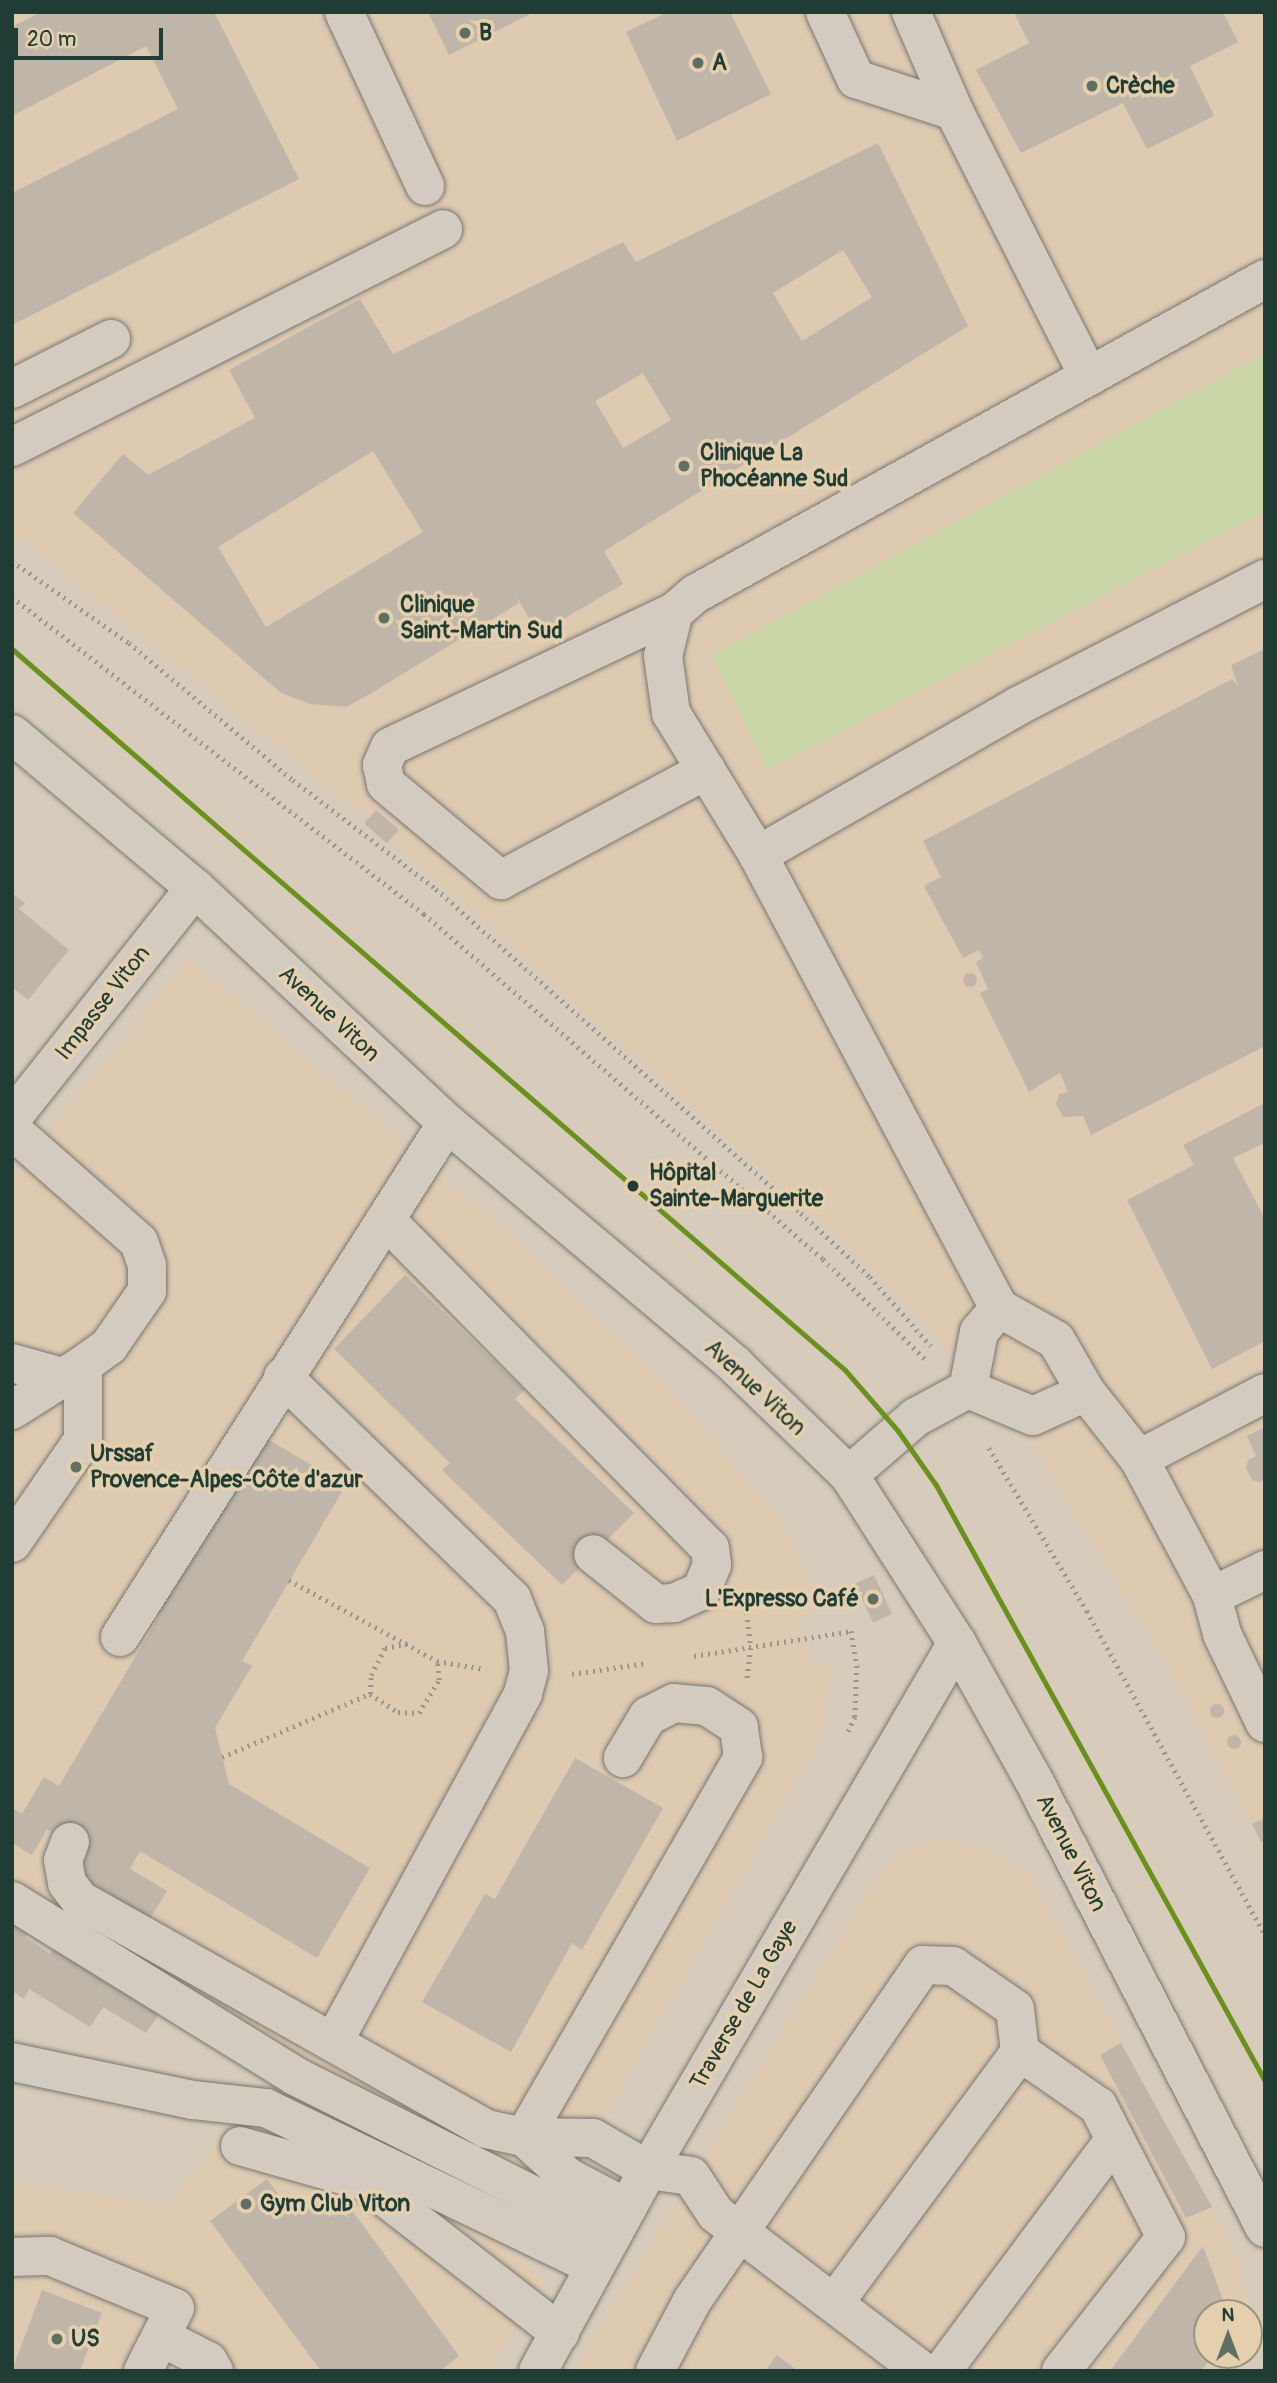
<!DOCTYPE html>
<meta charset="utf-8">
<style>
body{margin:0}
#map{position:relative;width:1277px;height:2383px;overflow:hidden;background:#d7ccbb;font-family:Pangolin,sans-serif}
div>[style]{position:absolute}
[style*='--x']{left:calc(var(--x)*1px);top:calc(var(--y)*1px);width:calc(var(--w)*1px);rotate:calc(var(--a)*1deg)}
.built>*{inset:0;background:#dec9b1}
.green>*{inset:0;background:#cbd6a7}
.building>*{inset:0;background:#bfb5a9;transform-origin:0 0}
.round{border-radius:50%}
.path>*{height:4.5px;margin-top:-2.25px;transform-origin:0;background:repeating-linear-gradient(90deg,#98968d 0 2px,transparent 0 7px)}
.roads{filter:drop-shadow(0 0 2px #77786f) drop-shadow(0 0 2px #77786f)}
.minor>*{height:38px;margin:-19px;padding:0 19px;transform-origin:19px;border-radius:19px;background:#d3cbbf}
.tram-1>*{height:5px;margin:-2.5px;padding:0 2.5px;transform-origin:2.5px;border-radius:2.5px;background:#6c911b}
.dots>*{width:19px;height:19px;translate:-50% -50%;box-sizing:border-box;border:4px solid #e4d0ae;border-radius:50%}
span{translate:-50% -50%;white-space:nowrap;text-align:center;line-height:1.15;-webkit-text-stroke:7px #e4d0ae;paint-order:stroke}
.poi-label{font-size:23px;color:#1f3d34;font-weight:700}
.left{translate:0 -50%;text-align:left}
.right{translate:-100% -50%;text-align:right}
.street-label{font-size:23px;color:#1f3d34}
.stop-label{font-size:23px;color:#1f3d34;font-weight:700}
.frame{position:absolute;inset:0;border:14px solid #1f3d34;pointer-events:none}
.north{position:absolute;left:1193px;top:2299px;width:70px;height:70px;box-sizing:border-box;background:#e4d0ae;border:2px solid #95957d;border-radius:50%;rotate:0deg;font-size:19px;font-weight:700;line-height:28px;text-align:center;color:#1f3d34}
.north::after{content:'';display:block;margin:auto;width:24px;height:32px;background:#5f6f63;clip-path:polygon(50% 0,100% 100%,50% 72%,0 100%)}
.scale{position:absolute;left:14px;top:28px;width:149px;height:32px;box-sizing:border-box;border:4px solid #1f3d34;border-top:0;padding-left:9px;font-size:21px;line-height:24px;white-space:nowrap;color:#1f3d34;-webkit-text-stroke:5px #e4d0ae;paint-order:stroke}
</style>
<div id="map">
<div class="built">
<i style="clip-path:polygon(12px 12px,1265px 12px,1265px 1854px,1169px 1668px,1020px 1426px,864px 1261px,375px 825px,12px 532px)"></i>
<i style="clip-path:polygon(189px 957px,518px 1241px,671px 1390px,781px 1520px,823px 1606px,798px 1623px,810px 1660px,833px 1665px,822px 1737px,561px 2192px,298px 2064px,12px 1885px,12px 1167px,63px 1113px)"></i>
<i style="clip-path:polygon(945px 1841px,981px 1846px,1018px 1865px,1033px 1880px,1241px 2262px,1248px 2313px,1207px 2313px,1207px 2355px,1245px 2355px,1243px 2371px,573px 2371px,867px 1893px,896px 1854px,921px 1842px)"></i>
<i style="clip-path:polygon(231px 2118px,288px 2130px,477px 2223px,546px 2280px,490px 2371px,12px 2371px,12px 2183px,169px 2204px)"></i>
</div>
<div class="green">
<i style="clip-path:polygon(1265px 353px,1265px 512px,767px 770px,712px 655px)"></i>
</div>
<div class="building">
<i style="clip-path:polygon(41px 12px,214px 12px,299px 179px,12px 325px,12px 193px,178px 109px,146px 46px,12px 116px,12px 27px)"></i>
<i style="clip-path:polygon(428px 12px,534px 12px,449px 55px)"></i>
<i style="clip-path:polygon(668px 12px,730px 12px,771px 94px,677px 141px,626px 32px)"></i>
<i style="clip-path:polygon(1014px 12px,1223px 12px,1238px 42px,1190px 66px,1214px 116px,1147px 149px,1123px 103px,1021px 153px,976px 70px,1029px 43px)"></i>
<i style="clip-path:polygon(evenodd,878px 143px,968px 326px,604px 551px,623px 584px,538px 634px,514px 592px,519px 603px,370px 694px,346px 707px,310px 704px,281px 693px,73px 513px,123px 454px,148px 475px,255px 418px,229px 370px,360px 299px,393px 354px,623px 242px,636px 262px,878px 143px,843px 250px,872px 297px,802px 341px,773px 293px,843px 250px,878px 143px,643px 373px,671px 420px,623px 448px,595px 401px,643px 373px,878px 143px,373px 451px,423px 532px,266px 627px,218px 547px,373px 451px)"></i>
<i style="clip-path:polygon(1265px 649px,1265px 1046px,1091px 1135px,1083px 1116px,1063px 1117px,1056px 1104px,1059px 1094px,1068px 1092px,1060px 1073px,1029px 1092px,980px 993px,988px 989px,976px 962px,983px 958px,979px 950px,963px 958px,924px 886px,941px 877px,923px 841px,1232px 679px,1238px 686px,1231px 665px)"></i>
<i style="left:376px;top:810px;width:30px;height:18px;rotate:41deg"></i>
<i style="clip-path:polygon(12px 893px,25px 903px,19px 909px,69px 950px,28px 1000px,12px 987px)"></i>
<i class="round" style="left:963px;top:973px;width:14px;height:14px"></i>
<i style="clip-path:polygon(1265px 1103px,1265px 1143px,1233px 1158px,1265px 1219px,1265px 1341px,1212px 1369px,1127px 1200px,1194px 1165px,1183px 1145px)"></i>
<i style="clip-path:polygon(405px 1275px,524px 1390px,515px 1399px,634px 1513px,562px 1585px,442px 1470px,450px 1463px,334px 1349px)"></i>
<i style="clip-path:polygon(1265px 1427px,1265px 1479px,1260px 1482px,1252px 1480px,1246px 1468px,1248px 1460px,1256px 1456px,1247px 1436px)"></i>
<i style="clip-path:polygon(255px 1432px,346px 1485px,242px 1661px,252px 1666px,215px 1728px,229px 1784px,370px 1868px,317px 1958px,140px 1851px,130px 1869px,167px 1891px,144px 1928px,75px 1875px,88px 1853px,47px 1829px,32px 1855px,12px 1843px,12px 1808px,22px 1814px,44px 1777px,59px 1786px,160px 1615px,152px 1609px)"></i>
<i style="left:874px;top:1575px;width:43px;height:21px;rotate:65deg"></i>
<i class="round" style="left:1210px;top:1704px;width:14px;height:14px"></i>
<i class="round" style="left:1227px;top:1735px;width:14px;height:14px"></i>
<i style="clip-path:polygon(575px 1758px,663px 1808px,582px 1950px,572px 1943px,511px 2052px,422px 2002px,485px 1894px,495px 1899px)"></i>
<i style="clip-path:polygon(1265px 1818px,1265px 1840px,1261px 1842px,1252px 1824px)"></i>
<i style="clip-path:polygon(12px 1921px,28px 1932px,25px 1937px,50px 1954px,54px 1947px,160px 2013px,146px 2033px,103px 2007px,90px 2027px,29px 1989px,24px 1999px,12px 1991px)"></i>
<i style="clip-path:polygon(1121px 2043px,1145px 2087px,1212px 2207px,1186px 2218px,1100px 2055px)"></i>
<i style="clip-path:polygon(267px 2179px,295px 2216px,326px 2193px,337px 2208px,346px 2202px,459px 2356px,440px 2371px,321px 2371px,210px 2221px)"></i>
<i style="clip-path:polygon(1203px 2246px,1228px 2313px,1207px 2313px,1207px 2355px,1213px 2355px,1201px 2371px,1110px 2371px)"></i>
<i style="clip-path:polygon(42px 2290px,102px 2313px,80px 2371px,12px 2371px)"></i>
<i style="clip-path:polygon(777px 2355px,798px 2371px,765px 2371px)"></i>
</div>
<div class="path">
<i style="--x:12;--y:561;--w:143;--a:35"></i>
<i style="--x:129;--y:643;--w:214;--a:39.9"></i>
<i style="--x:293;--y:780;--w:180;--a:37.3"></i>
<i style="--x:436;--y:889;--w:488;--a:41.6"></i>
<i style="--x:801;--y:1213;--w:94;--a:42.8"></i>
<i style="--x:870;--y:1277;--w:92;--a:48.5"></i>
<i style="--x:12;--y:597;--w:520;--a:37.58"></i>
<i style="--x:424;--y:914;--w:527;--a:40.85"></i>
<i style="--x:823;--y:1259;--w:146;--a:44.4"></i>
<i style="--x:989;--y:1448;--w:190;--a:59"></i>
<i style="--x:1087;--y:1611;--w:370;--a:61.2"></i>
<i style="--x:289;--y:1580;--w:169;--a:28.7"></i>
<i style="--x:437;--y:1661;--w:48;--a:9.7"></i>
<i style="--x:746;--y:1606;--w:42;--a:83.2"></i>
<i style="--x:751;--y:1648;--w:33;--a:97"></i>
<i style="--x:694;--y:1656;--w:159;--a:-9"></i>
<i style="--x:851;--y:1631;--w:36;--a:80"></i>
<i style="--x:857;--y:1666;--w:51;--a:92.2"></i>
<i style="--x:855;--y:1717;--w:17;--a:114"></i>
<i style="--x:572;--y:1674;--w:76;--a:-8.3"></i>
<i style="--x:370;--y:1694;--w:33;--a:33"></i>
<i style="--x:398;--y:1712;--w:21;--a:3"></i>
<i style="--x:419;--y:1713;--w:39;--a:-59"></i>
<i style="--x:439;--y:1680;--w:19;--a:-96"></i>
<i style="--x:222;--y:1757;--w:161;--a:-23.1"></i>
<i style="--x:370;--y:1694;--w:19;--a:-87"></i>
<i style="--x:371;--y:1675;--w:30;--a:-63"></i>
<i style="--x:385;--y:1648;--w:24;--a:-12"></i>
</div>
<div class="roads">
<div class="minor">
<i style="--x:344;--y:12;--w:192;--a:65"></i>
<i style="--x:825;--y:12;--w:74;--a:65.2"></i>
<i style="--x:856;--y:79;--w:103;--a:18.1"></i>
<i style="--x:911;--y:12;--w:108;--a:66.5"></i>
<i style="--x:954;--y:111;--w:298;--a:63.1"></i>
<i style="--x:1265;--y:279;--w:651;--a:151.07"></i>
<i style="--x:695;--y:594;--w:28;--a:139"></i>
<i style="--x:674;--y:612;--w:45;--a:104"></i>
<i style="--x:663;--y:656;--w:58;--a:82"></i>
<i style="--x:671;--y:713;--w:167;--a:58.5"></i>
<i style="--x:758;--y:855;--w:513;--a:61.99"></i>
<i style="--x:999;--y:1308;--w:65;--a:29.3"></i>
<i style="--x:1056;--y:1340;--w:60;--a:60"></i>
<i style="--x:1086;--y:1392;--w:85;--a:51.7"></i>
<i style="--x:1139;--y:1459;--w:155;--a:61.9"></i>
<i style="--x:1212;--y:1596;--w:59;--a:-26.1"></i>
<i style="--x:12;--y:389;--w:111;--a:-26.8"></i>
<i style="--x:12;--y:447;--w:483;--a:-26.8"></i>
<i style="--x:674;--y:612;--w:314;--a:154.6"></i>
<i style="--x:390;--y:747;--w:20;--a:114"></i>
<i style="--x:382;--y:765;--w:19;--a:78"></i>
<i style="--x:386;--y:784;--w:150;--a:39.9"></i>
<i style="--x:501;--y:880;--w:233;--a:-28.2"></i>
<i style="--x:12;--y:734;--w:239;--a:40.1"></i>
<i style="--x:195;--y:888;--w:345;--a:43"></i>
<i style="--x:447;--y:1123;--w:376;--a:40"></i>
<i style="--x:735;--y:1365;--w:158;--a:44"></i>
<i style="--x:849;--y:1475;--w:200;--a:57.3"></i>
<i style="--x:957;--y:1643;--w:158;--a:60.8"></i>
<i style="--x:1034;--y:1781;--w:503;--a:62.67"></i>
<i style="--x:758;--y:855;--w:300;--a:-29.8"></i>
<i style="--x:1018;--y:706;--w:278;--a:-27.2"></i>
<i style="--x:12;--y:1118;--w:294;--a:-51.5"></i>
<i style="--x:12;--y:1130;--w:169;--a:41.4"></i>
<i style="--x:139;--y:1242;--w:24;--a:71"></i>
<i style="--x:147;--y:1265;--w:26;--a:90"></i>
<i style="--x:147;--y:1291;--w:67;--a:124.6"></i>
<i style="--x:109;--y:1346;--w:32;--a:144"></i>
<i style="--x:83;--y:1365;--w:75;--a:90"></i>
<i style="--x:83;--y:1440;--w:125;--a:124.6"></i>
<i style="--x:386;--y:1220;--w:461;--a:45.4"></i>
<i style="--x:710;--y:1548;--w:17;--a:83"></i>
<i style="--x:712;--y:1565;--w:28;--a:113"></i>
<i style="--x:701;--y:1591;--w:30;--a:156"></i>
<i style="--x:674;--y:1603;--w:18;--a:177"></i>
<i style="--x:656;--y:1604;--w:80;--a:-141.6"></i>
<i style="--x:12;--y:1363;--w:52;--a:15.6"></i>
<i style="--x:283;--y:1377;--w:319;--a:44.1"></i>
<i style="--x:512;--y:1599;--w:35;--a:68"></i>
<i style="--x:525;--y:1631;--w:40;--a:84.3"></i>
<i style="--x:529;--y:1671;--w:24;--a:105"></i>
<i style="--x:523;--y:1694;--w:395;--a:118.6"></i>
<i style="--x:968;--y:1389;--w:58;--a:-79.1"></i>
<i style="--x:979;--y:1332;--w:31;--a:-50"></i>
<i style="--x:12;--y:1410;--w:84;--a:-32.4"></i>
<i style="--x:1139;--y:1459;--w:142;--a:-27.6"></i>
<i style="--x:849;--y:1475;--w:89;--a:-40.9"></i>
<i style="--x:916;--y:1417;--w:59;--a:-28.3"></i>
<i style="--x:968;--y:1389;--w:70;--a:22.6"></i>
<i style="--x:1033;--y:1416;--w:58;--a:-24.4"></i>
<i style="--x:1212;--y:1596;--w:39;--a:75"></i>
<i style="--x:1222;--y:1634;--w:99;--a:64.2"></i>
<i style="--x:120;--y:1637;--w:609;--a:-57.54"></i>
<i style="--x:70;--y:1842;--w:19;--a:111"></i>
<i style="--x:63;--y:1860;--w:23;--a:80"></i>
<i style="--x:67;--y:1883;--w:21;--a:53"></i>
<i style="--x:80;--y:1900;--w:466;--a:29.4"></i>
<i style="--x:486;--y:2129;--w:39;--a:12"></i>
<i style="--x:524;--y:2137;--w:69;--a:0.8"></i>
<i style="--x:593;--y:2138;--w:64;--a:30.2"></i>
<i style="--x:648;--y:2170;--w:43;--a:7.9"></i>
<i style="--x:691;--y:2176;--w:45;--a:56.7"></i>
<i style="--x:716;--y:2214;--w:259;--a:37.3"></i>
<i style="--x:12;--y:1901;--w:333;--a:31.7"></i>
<i style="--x:295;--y:2076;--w:355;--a:26.6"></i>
<i style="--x:12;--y:2062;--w:185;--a:11.9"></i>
<i style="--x:193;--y:2100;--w:73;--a:6.3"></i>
<i style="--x:266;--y:2108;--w:365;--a:25.7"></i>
<i style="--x:524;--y:2137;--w:439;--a:-60"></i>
<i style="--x:743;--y:1757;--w:30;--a:-98"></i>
<i style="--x:739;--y:1727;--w:38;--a:-147"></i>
<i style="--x:707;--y:1706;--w:33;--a:-175"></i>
<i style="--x:674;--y:1703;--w:29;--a:153"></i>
<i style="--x:648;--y:1716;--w:49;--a:120.8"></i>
<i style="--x:524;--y:2137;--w:59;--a:42.3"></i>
<i style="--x:568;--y:2177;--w:67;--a:27.7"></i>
<i style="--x:240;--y:2146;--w:129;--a:15.8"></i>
<i style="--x:364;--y:2181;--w:248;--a:37.8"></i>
<i style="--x:12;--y:2257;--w:38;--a:-2"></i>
<i style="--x:50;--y:2256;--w:135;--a:22.6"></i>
<i style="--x:175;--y:2308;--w:71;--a:116.9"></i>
<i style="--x:161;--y:2337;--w:53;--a:27.1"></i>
<i style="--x:208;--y:2361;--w:12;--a:59"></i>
<i style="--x:538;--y:2371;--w:229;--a:-61.3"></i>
<i style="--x:648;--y:2170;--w:611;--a:-59.62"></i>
<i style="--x:655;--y:2371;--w:79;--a:-62.1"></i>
<i style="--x:692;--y:2301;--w:408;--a:-55.5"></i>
<i style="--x:923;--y:1965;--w:30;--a:2"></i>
<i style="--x:953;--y:1966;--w:75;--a:34.7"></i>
<i style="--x:1015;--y:2009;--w:43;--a:83.4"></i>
<i style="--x:1020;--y:2052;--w:312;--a:126.5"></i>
<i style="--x:942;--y:2371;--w:289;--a:-53.3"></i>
<i style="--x:1115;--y:2139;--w:37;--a:-117"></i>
<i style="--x:1098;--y:2106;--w:95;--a:-145.3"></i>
<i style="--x:1061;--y:2371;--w:170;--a:-51.9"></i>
<i style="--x:1166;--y:2237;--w:110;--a:-117.5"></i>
</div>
</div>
<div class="tram-1">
<i style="--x:12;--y:649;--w:1102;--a:40.88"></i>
<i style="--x:845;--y:1370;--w:81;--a:49"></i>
<i style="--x:898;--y:1431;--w:66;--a:54.9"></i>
<i style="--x:936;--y:1485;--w:681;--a:61.1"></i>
</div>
<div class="dots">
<i style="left:465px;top:33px;background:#5f6f63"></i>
<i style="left:698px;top:63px;background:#5f6f63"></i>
<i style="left:1092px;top:86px;background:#5f6f63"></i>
<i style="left:684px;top:466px;background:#5f6f63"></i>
<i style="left:384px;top:618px;background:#5f6f63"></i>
<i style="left:633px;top:1186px;background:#1f3d34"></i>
<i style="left:76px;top:1467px;background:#5f6f63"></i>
<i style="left:873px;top:1599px;background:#5f6f63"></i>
<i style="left:246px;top:2204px;background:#5f6f63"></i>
<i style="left:57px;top:2339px;background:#5f6f63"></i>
</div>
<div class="poi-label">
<span class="left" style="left:479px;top:33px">B</span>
<span class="left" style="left:712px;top:63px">A</span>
<span class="left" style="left:1106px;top:86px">Crèche</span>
<span class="left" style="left:700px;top:466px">Clinique La<br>Phocéanne Sud</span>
<span class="left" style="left:400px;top:618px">Clinique<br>Saint-Martin Sud</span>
<span class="left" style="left:90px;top:1467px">Urssaf<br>Provence-Alpes-Côte d'azur</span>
<span class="right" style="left:859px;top:1599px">L'Expresso Café</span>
<span class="left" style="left:260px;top:2204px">Gym Club Viton</span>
<span class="left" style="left:71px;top:2339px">US</span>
</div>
<div class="street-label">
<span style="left:103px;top:1003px;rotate:-52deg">Impasse Viton</span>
<span style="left:329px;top:1014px;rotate:43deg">Avenue Viton</span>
<span style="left:755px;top:1388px;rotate:43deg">Avenue Viton</span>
<span style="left:1071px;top:1853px;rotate:63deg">Avenue Viton</span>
<span style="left:744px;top:2005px;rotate:-60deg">Traverse de La Gaye</span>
</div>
<div class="stop-label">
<span class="left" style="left:649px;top:1186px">Hôpital<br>Sainte-Marguerite</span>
</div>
<div class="frame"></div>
<div class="north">N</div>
<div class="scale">20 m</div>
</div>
